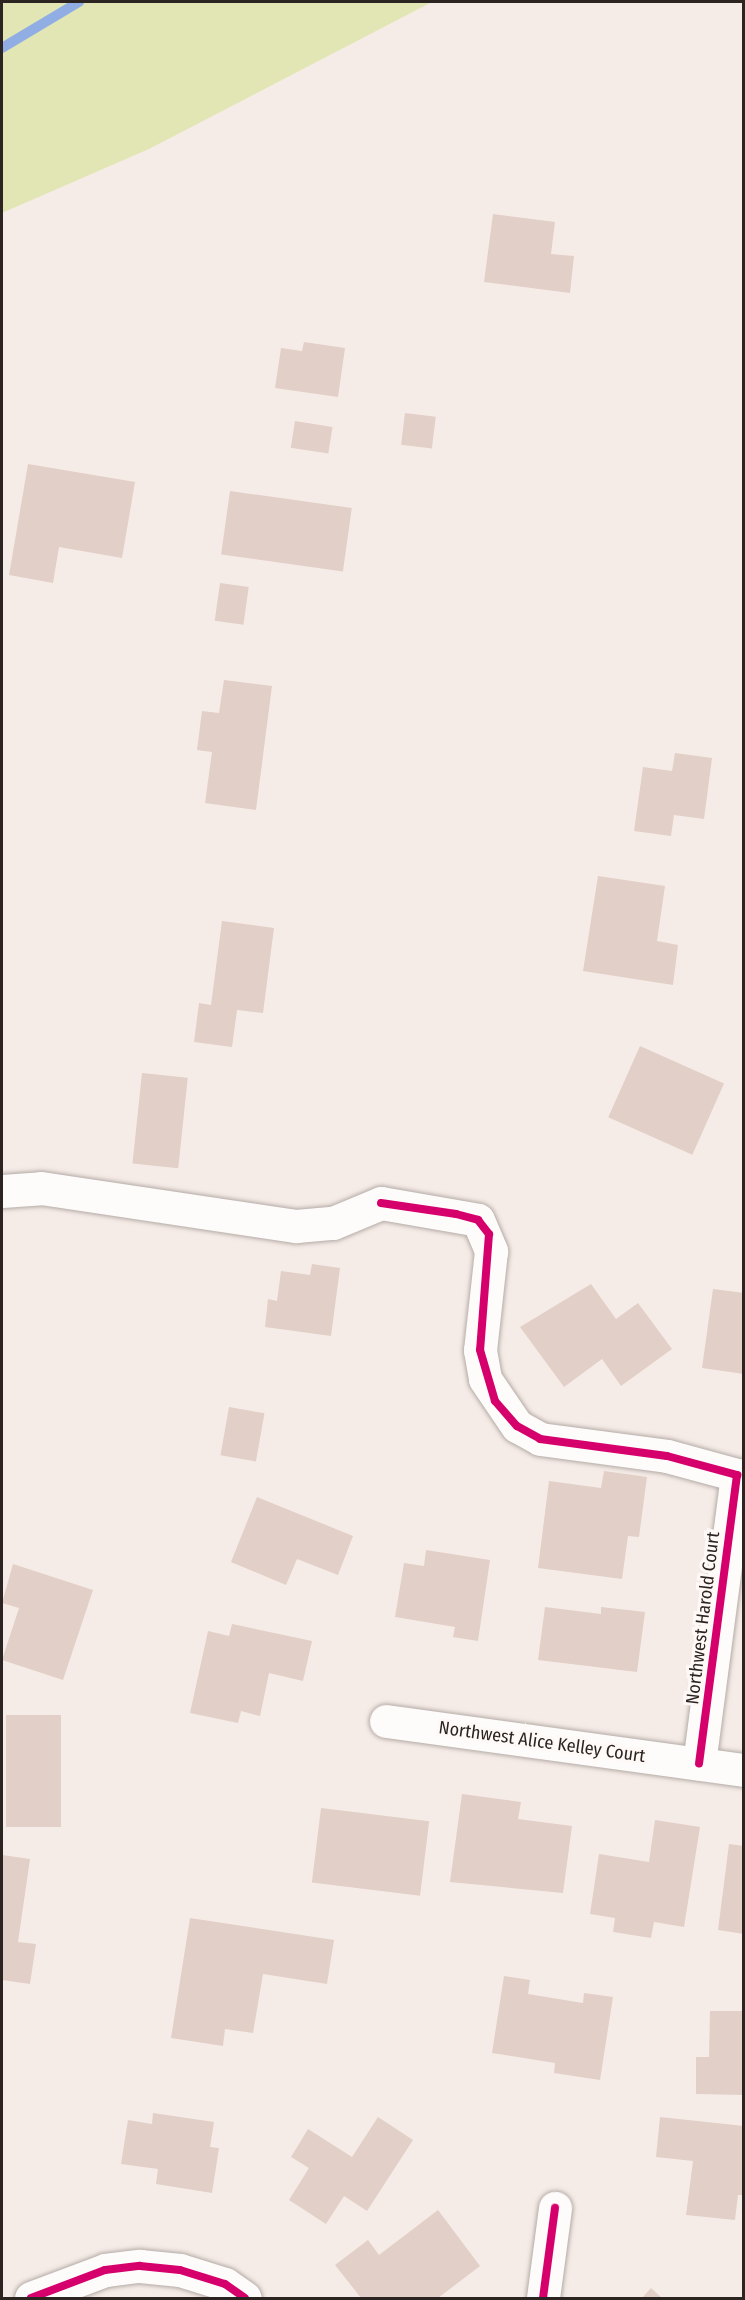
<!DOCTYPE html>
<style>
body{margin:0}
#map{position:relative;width:745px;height:2300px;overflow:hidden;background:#f6ece7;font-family:"Fira Sans Condensed",sans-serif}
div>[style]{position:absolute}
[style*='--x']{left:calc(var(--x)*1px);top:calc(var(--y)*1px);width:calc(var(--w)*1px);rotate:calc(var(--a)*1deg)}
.green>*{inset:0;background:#e2e6b4}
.stream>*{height:10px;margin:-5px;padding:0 5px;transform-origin:5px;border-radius:5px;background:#91aee4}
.building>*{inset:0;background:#e2cfc7;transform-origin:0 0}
.roads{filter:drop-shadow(0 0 2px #b4aba7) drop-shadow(0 0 2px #b4aba7)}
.minor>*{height:33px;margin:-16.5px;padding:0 16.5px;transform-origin:16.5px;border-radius:16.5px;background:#fefcfb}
.cycleway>*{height:8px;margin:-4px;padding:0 4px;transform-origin:4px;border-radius:4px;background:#d6006c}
span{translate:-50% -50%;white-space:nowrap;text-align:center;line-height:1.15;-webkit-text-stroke:6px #fef9f7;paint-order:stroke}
.street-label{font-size:18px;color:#2c2420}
.frame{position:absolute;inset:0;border:3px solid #2c2420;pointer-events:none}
</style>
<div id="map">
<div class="green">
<i style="clip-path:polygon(2px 2px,432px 2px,149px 149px,2px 213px)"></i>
</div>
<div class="stream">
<i style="--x:2;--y:48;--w:90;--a:-30.9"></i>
</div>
<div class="building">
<i style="clip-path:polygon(493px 214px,555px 222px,551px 254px,574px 256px,570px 293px,484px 282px)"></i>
<i style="clip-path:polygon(304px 342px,345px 348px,338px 397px,275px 388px,281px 348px,302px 351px)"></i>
<i style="left:405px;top:413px;width:31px;height:32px;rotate:7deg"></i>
<i style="left:295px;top:421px;width:38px;height:27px;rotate:9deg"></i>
<i style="clip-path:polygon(28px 464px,135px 482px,122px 558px,59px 547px,53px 583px,9px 575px)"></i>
<i style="left:230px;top:491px;width:123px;height:64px;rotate:8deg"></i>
<i style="left:220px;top:583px;width:29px;height:38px;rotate:8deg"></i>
<i style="clip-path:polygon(224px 680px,272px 686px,256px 810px,205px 803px,212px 752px,197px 750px,202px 711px,219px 713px)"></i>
<i style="clip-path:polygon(675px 753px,712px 758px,704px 819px,674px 815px,671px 836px,634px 831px,643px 767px,672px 771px)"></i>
<i style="clip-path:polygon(598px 876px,665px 886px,657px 941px,678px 945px,673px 985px,583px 971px)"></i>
<i style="clip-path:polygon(222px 921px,274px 928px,263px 1013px,237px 1010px,232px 1047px,194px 1042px,199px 1003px,211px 1005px)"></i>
<i style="left:640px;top:1046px;width:92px;height:78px;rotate:24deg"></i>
<i style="left:142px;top:1073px;width:46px;height:91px;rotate:6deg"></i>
<i style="clip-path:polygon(312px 1264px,340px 1268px,331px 1336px,265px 1327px,268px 1299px,277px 1301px,281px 1271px,310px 1275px)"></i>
<i style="clip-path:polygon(591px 1284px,616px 1319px,638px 1303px,672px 1349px,621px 1386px,602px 1359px,564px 1387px,520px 1327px)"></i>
<i style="clip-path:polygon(713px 1289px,744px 1293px,744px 1374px,702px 1368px)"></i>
<i style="left:229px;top:1407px;width:36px;height:49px;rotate:10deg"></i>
<i style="clip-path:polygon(604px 1471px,647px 1477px,639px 1537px,628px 1536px,622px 1579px,538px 1568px,549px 1481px,601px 1488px)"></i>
<i style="clip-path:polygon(257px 1497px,353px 1536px,338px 1575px,297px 1559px,286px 1585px,231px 1562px)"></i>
<i style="clip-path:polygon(426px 1550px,490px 1560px,478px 1641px,453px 1637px,455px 1627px,395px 1617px,404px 1563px,424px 1566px)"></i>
<i style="clip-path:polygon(13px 1564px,93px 1590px,63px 1680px,2px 1660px,19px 1608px,2px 1603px)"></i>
<i style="clip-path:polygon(545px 1607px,601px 1614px,601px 1607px,645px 1612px,637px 1672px,538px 1660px)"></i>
<i style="clip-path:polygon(232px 1624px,312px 1641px,303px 1681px,269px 1673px,260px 1716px,241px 1711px,238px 1723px,190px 1713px,208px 1631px,229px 1636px)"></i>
<i style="left:6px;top:1715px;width:55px;height:112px"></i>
<i style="clip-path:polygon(462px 1794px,521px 1802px,518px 1819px,572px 1826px,563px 1893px,450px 1882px)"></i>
<i style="left:321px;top:1808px;width:109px;height:75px;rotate:7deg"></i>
<i style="clip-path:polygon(655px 1820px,700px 1827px,684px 1927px,654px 1922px,651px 1938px,613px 1932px,615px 1918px,590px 1914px,599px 1854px,649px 1862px)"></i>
<i style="clip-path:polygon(729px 1844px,744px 1846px,744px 1934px,718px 1930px)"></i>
<i style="clip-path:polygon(2px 1855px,30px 1859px,18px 1942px,36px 1944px,30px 1984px,2px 1980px)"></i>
<i style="clip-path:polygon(190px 1918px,334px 1940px,327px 1984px,263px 1974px,253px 2033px,225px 2029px,223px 2046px,171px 2038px)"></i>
<i style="clip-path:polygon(504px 1976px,530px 1980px,528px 1994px,583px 2003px,584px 1993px,613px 1997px,600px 2080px,554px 2073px,555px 2063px,492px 2053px)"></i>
<i style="clip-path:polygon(710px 2011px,744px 2011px,744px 2095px,696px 2094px,696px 2057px,709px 2057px)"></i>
<i style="clip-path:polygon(153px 2113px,214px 2122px,210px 2147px,219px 2148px,212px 2193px,156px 2184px,158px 2169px,121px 2164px,128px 2120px,152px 2124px)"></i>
<i style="clip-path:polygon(378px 2117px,413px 2140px,367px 2211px,344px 2196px,326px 2224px,289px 2200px,309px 2168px,291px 2157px,308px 2129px,352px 2157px)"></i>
<i style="clip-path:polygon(660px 2117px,744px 2126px,744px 2195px,738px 2195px,735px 2220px,686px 2215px,693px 2161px,656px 2157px)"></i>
<i style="clip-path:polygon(438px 2210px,480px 2266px,438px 2298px,361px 2298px,335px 2265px,368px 2240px,379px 2255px)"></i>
<i style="clip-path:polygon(651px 2288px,662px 2298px,642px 2298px)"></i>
</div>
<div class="roads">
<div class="minor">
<i style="--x:2;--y:1191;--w:39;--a:-4"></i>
<i style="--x:41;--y:1188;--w:258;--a:8.5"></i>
<i style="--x:296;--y:1226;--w:37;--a:-5"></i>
<i style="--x:333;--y:1223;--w:52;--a:-22.6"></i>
<i style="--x:381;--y:1203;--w:98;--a:9.9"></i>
<i style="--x:478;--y:1220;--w:34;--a:67"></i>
<i style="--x:491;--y:1251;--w:100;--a:96.3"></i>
<i style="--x:480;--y:1350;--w:29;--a:80"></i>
<i style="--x:485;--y:1379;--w:57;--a:55.8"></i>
<i style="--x:517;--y:1426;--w:26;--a:29"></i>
<i style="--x:540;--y:1439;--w:128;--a:7.6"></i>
<i style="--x:667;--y:1456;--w:73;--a:15.2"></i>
<i style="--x:737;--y:1475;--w:291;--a:97.5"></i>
<i style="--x:386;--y:1721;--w:361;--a:7.8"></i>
<i style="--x:31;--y:2298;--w:79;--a:-20.7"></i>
<i style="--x:105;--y:2270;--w:35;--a:-7"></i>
<i style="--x:140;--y:2266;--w:40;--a:5.7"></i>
<i style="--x:180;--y:2270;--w:47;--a:17.3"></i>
<i style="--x:225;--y:2284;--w:24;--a:35"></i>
<i style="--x:543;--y:2298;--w:91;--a:-82.4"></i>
</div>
</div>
<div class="cycleway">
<i style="--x:381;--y:1203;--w:76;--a:8.3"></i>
<i style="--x:456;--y:1214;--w:23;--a:15"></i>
<i style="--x:478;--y:1220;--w:18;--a:52"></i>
<i style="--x:489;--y:1234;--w:116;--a:94.4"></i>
<i style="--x:480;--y:1350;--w:53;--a:73.6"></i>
<i style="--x:495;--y:1401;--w:33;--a:49"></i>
<i style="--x:517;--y:1426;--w:26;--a:29"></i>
<i style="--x:540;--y:1439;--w:128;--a:7.6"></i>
<i style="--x:667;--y:1456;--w:73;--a:15.2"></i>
<i style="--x:737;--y:1475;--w:291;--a:97.5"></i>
<i style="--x:31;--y:2298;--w:79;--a:-20.7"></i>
<i style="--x:105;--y:2270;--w:35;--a:-7"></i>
<i style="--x:140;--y:2266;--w:40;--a:5.7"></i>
<i style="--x:180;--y:2270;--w:47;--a:17.3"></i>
<i style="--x:225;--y:2284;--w:24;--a:35"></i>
<i style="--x:543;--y:2298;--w:91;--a:-82.4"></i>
</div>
<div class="street-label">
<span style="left:703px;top:1618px;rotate:-83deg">Northwest Harold Court</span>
<span style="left:542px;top:1742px;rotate:8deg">Northwest Alice Kelley Court</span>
</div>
<div class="frame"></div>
</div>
